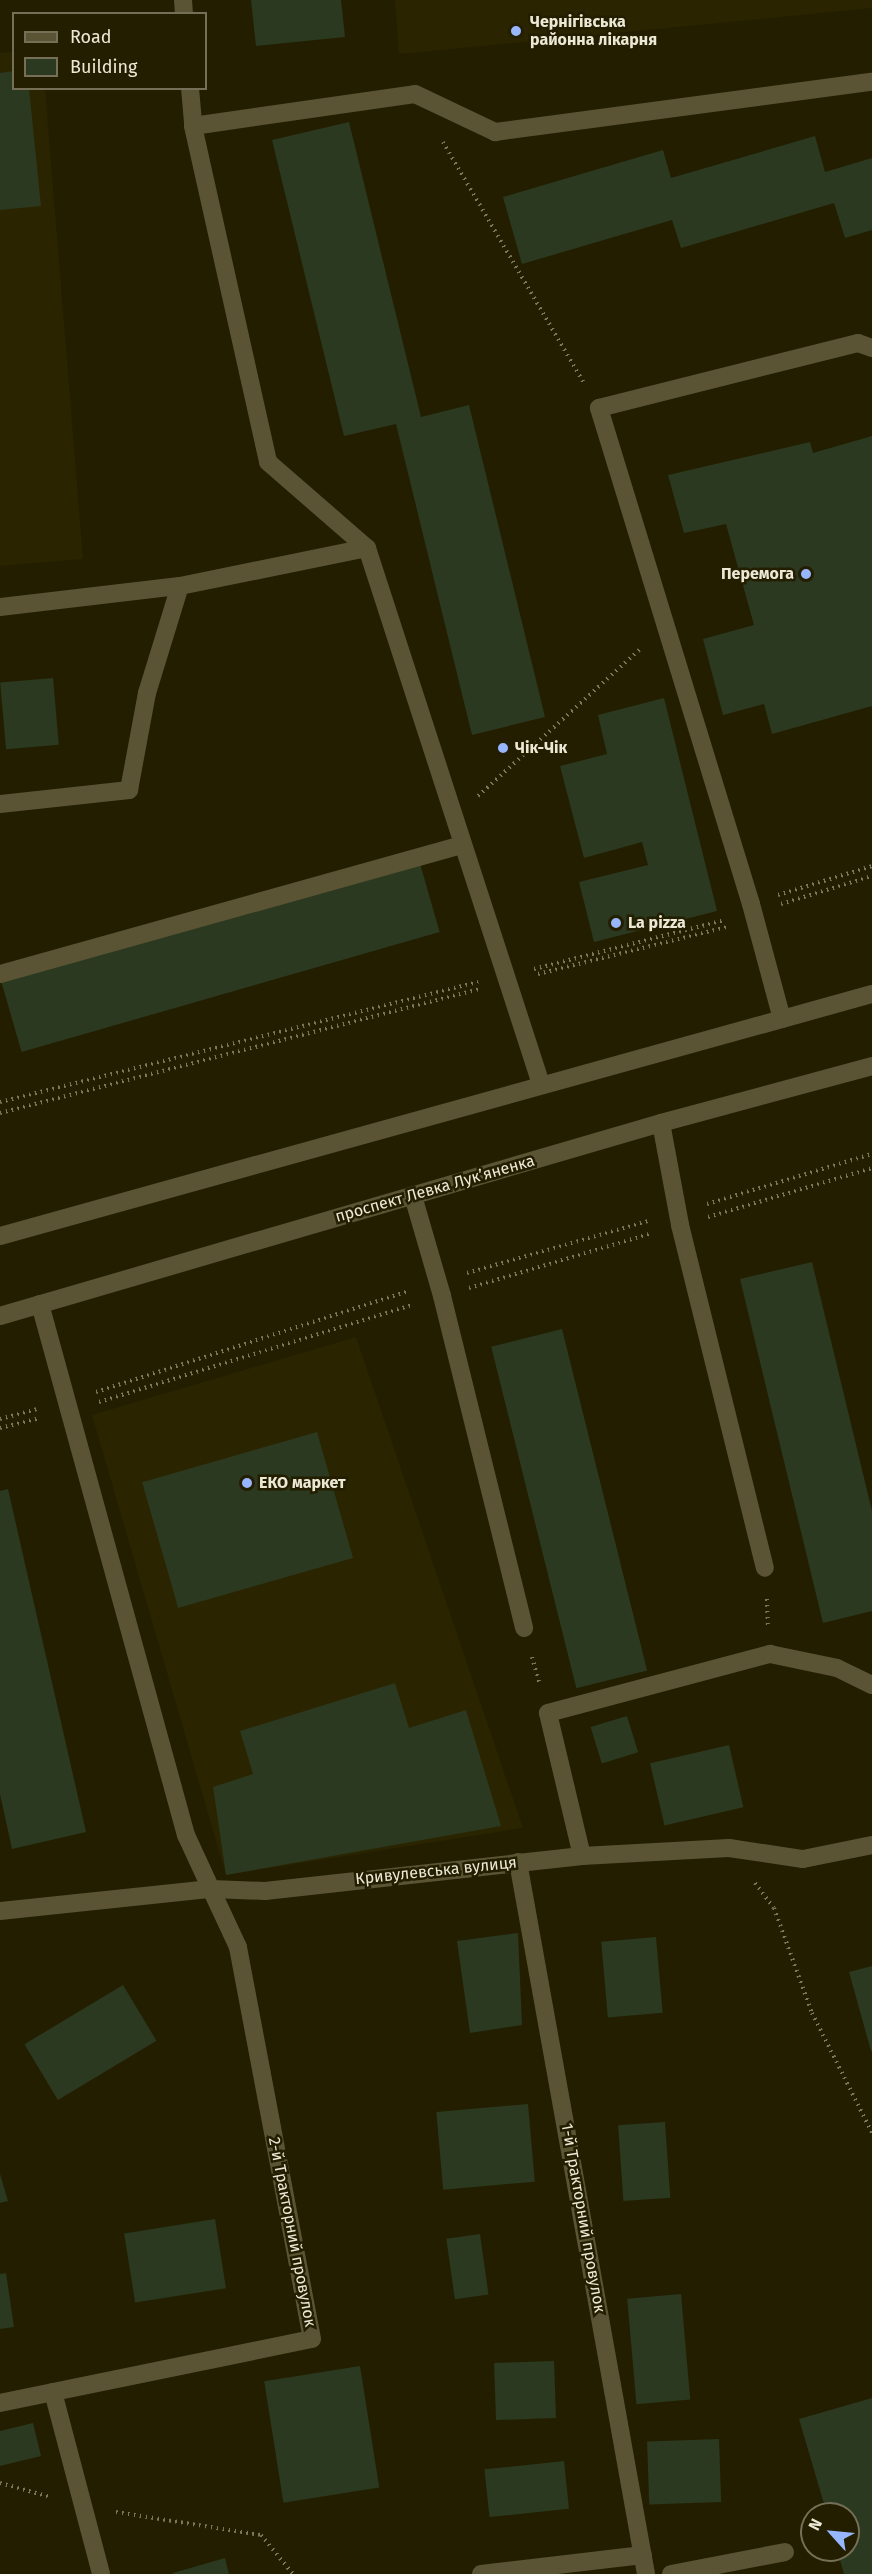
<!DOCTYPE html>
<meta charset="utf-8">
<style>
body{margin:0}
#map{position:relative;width:872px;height:2574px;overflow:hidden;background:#241e00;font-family:"Fira Sans",sans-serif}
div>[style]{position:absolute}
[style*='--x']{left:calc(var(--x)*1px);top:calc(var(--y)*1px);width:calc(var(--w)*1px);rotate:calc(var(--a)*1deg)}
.built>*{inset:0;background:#2b2400}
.building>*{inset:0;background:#2a391f;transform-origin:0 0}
.path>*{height:4px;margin-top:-2px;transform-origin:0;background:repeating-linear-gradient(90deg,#7b765e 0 1.5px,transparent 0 6px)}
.lane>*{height:18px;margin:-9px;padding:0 9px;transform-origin:9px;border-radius:9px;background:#5a5434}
.street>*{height:18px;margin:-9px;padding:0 9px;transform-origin:9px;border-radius:9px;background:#5a5434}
.secondary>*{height:18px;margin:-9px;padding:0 9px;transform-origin:9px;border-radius:9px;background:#5a5434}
.dots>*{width:16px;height:16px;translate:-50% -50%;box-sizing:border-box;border:3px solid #241e00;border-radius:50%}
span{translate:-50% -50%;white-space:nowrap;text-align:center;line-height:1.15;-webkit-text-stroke:5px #241e00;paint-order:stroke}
.poi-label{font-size:16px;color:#ebe8d6;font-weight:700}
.left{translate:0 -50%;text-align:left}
.right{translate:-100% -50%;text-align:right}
.street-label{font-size:16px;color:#ebe8d6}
.legend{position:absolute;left:12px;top:12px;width:195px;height:78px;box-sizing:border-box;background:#241e00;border:2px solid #746f56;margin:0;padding:8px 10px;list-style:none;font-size:18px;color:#ebe8d6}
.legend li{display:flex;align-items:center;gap:12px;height:30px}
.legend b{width:30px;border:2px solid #746f56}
.north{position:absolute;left:800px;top:2502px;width:60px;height:60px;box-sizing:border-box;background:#241e00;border:2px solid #746f56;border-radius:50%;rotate:297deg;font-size:16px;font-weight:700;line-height:24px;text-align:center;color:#ebe8d6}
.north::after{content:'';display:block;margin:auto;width:21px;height:27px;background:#97b6fd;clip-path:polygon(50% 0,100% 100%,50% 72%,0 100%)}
</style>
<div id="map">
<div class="built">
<i style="clip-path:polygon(395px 0,872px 0,872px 8px,399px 54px)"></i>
<i style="clip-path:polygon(13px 52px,14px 88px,45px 89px,83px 559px,0 566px,0 53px)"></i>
<i style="clip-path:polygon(356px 1337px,523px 1828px,226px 1875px,92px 1415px)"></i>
</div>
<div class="building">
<i style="clip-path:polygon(251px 0,341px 0,345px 37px,256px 46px)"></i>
<i style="clip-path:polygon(14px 71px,14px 88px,29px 88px,41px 206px,0 210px,0 73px)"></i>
<i style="clip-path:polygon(349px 122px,421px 417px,469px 405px,545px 717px,472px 735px,396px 424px,344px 436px,272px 140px)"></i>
<i style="clip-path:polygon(815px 136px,825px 172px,872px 158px,872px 230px,845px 238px,834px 203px,681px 248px,672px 220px,522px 264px,503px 197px,663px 150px,671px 178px)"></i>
<i style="clip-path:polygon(872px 436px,872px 706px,772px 734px,764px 704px,723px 715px,703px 639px,754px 625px,726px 524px,684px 533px,668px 475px,810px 442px,813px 453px)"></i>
<i style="left:53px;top:678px;width:67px;height:53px;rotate:85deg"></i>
<i style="clip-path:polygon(664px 698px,717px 911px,594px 942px,579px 882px,648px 865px,642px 842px,584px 858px,560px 766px,607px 754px,598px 715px)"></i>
<i style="left:419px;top:860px;width:75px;height:435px;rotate:74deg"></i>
<i style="clip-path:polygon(812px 1262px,872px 1511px,872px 1611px,823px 1623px,740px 1279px)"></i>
<i style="left:562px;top:1329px;width:352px;height:73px;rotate:76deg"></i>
<i style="left:317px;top:1432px;width:131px;height:182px;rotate:74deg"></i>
<i style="clip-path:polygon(8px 1489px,86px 1832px,12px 1849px,0 1794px,0 1491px)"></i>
<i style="clip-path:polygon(395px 1683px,409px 1728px,466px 1710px,501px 1826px,226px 1875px,213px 1787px,253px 1774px,240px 1731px)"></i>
<i style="left:627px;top:1716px;width:38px;height:38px;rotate:73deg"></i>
<i style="left:729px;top:1745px;width:64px;height:81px;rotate:77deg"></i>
<i style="clip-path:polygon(518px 1933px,522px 2025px,470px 2033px,457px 1941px)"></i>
<i style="left:656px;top:1937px;width:76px;height:55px;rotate:85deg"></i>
<i style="clip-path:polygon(872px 1966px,872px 2051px,871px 2051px,849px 1972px)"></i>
<i style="left:123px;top:1985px;width:65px;height:115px;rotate:59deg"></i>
<i style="left:528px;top:2104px;width:78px;height:92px;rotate:85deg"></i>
<i style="left:665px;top:2122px;width:76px;height:47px;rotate:86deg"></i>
<i style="clip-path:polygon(0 2174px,8px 2201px,0 2203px)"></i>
<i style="left:215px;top:2219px;width:70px;height:92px;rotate:81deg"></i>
<i style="left:480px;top:2234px;width:61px;height:34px;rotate:82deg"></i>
<i style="clip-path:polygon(6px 2273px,14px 2327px,0 2329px,0 2274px)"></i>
<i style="left:681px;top:2294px;width:106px;height:54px;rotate:85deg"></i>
<i style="left:554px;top:2361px;width:57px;height:60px;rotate:88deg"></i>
<i style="left:360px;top:2366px;width:123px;height:97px;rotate:81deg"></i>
<i style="clip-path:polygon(872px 2398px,872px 2574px,844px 2574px,837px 2550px,848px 2550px,848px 2514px,827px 2514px,799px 2419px)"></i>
<i style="clip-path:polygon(33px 2423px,41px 2456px,0 2466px,0 2431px)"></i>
<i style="left:719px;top:2439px;width:63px;height:72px;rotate:88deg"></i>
<i style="left:564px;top:2461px;width:48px;height:80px;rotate:84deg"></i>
<i style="clip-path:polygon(225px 2558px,229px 2574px,173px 2574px,173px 2573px)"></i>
</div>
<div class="path">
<i style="--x:443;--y:142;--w:278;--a:59.7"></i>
<i style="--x:478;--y:796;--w:220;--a:-42.2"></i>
<i style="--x:778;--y:895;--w:98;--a:-17.1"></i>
<i style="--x:781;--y:904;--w:95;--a:-17.1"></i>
<i style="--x:534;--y:969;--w:197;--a:-14.4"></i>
<i style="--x:538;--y:974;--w:194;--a:-14"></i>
<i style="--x:0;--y:1102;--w:493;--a:-14.1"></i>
<i style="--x:0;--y:1113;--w:494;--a:-14.5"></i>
<i style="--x:707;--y:1204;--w:172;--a:-16.9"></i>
<i style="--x:708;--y:1217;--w:171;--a:-16.6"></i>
<i style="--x:467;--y:1273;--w:188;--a:-16"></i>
<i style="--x:469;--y:1288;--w:191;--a:-16.7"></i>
<i style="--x:96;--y:1392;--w:329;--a:-17.9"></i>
<i style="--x:99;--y:1402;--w:329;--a:-17.2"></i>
<i style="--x:0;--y:1419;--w:38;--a:-15"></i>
<i style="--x:0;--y:1428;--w:41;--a:-14"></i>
<i style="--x:767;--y:1599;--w:26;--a:88"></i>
<i style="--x:532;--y:1657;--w:29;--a:74"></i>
<i style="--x:755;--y:1883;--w:31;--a:53"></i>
<i style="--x:774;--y:1908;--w:112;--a:70.1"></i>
<i style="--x:812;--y:2013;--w:134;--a:63.4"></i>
<i style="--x:0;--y:2483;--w:52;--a:15.6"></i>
<i style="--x:116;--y:2512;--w:147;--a:9"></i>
<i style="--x:261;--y:2535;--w:50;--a:50.6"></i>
</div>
<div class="lane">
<i style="--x:183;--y:0;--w:14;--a:86"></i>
<i style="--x:190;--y:88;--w:38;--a:85"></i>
<i style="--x:193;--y:126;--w:344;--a:77.4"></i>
<i style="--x:268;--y:462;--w:131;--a:41"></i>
<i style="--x:367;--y:548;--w:564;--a:72.02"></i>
<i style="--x:193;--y:126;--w:224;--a:-8.2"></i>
<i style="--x:415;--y:94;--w:89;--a:25.4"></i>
<i style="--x:495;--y:132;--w:380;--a:-7.6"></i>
<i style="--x:0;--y:607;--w:181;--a:-6.7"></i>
<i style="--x:0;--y:804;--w:130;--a:-6.2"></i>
<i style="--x:129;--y:790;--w:99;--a:-79.5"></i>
<i style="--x:147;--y:693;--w:112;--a:-72.9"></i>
<i style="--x:180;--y:586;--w:191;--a:-11.5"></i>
<i style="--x:0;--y:974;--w:479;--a:-15.6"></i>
<i style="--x:782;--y:1019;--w:119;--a:-105.1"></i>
<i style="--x:751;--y:904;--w:519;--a:-107.04"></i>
<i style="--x:599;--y:408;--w:267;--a:-14.1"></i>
<i style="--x:858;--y:343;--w:15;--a:20"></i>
<i style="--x:661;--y:1123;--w:104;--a:79.4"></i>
<i style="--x:680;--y:1225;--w:353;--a:76.1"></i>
<i style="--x:413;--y:1196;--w:104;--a:73.8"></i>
<i style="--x:442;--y:1296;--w:342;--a:76.1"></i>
<i style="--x:40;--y:1304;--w:551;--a:74.63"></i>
<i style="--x:186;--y:1835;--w:60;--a:65.2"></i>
<i style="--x:582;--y:1856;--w:147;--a:-103.4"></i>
<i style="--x:548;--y:1713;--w:230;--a:-14.9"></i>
<i style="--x:770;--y:1654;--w:68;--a:11.8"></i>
<i style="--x:837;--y:1668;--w:39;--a:26"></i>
<i style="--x:53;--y:2392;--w:188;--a:75.2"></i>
<i style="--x:481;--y:2574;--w:163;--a:-6.7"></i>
<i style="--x:671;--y:2574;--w:116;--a:-10.9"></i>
</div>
<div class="street">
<i style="--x:518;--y:1862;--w:723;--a:79.81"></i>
<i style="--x:0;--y:1911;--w:212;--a:-6"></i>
<i style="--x:211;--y:1889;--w:54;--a:2.1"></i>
<i style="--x:265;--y:1891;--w:319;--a:-6.3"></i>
<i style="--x:582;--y:1856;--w:147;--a:-3.1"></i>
<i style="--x:729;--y:1848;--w:75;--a:8.5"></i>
<i style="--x:803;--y:1859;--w:70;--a:-11.5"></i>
<i style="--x:0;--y:2403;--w:318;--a:-11.6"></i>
<i style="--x:312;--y:2339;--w:399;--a:-100.7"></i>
<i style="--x:238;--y:1947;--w:64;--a:-115"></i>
</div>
<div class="secondary">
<i style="--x:0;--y:1236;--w:905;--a:-15.51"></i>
<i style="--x:0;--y:1316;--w:689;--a:-16.28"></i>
<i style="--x:661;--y:1123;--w:219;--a:-15.1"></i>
</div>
<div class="dots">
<i style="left:516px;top:31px;background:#97b6fd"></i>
<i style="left:806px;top:574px;background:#97b6fd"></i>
<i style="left:503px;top:748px;background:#97b6fd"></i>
<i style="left:616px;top:923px;background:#97b6fd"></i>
<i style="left:247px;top:1483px;background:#97b6fd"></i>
</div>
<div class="poi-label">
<span class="left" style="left:530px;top:31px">Чернігівська<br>районна лікарня</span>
<span class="right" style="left:794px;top:574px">Перемога</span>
<span class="left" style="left:515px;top:748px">Чік-Чік</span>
<span class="left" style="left:628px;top:923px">La pizza</span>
<span class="left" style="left:259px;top:1483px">ЕКО маркет</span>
</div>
<div class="street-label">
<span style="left:435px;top:1189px;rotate:-16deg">проспект Левка Лукʼяненка</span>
<span style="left:436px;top:1871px;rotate:-6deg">Кривулевська вулиця</span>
<span style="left:583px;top:2218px;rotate:80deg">1-й Тракторний провулок</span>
<span style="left:292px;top:2232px;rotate:79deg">2-й Тракторний провулок</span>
</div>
<ul class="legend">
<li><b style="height:8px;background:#5a5434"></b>Road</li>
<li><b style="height:16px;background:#2a391f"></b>Building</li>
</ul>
<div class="north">N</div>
</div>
